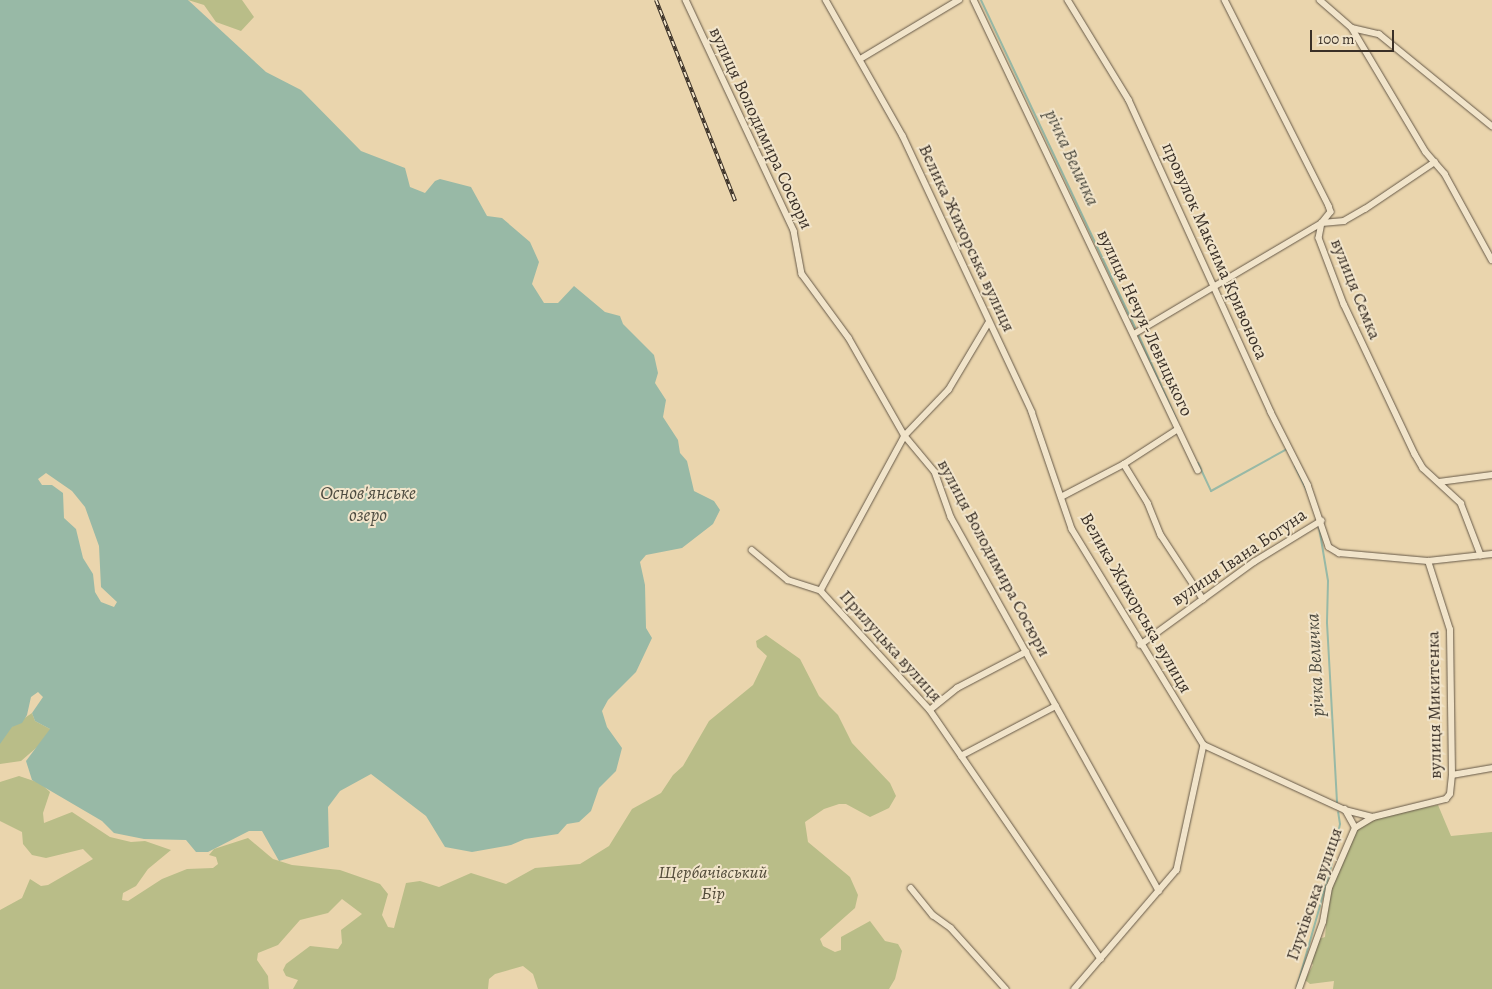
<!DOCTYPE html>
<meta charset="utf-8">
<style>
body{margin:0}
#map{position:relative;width:1492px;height:989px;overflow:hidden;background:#ead5ad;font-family:Alegreya,serif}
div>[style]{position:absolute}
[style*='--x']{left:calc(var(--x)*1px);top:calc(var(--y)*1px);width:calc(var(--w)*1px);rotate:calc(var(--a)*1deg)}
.green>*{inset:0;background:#b9bd88}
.water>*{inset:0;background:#98b9a6}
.stream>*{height:2px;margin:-1px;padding:0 1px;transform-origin:1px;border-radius:1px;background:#98b9a6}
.roads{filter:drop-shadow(0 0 1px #665948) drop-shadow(0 0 1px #665948)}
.street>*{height:5.5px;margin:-2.75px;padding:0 2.75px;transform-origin:2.75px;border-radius:2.75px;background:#f1e4ca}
.rail>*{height:4px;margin-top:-2px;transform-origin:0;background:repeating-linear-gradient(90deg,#f1e4ca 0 5.5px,#3a3027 0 11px);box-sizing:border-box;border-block:1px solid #3a3027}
span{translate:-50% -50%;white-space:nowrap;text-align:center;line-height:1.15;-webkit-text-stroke:4px #f1e4ca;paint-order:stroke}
.street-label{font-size:18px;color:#3a3027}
.park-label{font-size:18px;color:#534c3a;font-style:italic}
.water-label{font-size:19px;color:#4d4b40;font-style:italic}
.scale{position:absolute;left:1310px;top:30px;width:84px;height:22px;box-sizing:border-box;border:2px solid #3a3027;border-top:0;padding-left:6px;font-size:15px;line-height:18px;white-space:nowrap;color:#3a3027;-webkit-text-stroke:4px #f1e4ca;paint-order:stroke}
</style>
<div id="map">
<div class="green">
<i style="clip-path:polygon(188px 0,242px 0,254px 17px,241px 31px,216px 22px,204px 5px)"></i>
<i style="clip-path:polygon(766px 635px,800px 659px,819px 696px,838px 715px,852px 743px,890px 783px,896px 796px,889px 808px,870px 817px,846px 804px,839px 804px,824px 809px,805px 822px,808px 842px,850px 877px,858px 895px,855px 908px,820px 939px,823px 946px,835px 952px,841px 950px,841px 937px,870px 921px,885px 941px,898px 944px,902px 951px,895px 979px,889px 989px,538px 989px,533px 974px,523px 966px,495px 974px,489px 979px,488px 989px,293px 989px,298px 980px,286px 976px,283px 970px,286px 964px,310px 946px,338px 949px,342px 943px,341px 930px,362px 914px,342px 899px,328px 913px,300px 920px,278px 945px,258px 953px,257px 960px,268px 976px,269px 989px,0 989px,0 910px,22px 898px,30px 879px,41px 886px,48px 885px,93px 859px,83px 849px,46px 858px,32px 855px,23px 844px,22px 832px,0 821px,0 782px,19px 776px,40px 783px,50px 792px,43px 813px,44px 823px,72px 812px,110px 837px,131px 842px,145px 841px,171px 850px,148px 869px,136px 886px,123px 893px,122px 900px,128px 901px,162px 879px,187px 869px,213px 868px,218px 864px,216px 857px,209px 855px,214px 849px,248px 838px,273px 859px,292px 865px,340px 870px,380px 884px,388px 894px,382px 915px,388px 927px,394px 928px,406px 883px,420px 881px,439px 887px,471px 873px,506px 884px,535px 868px,580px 864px,609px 846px,632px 809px,661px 793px,673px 775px,683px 766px,709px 721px,753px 685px,767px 656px,757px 647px,756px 641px)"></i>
<i style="clip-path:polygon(32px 713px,35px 721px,50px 729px,50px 736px,21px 761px,0 764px,0 741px,10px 728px)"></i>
<i style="clip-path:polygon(1438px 805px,1451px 836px,1492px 832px,1492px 989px,1333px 989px,1334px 981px,1310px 984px,1305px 980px,1313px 965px,1310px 959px,1319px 939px,1325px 937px,1329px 888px,1353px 831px,1373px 817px)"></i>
</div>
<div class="water">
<i style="clip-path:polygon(evenodd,0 0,188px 0,266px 72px,301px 90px,361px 151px,405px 168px,410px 187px,425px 193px,435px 181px,440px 179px,471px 187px,487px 216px,502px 218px,530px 242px,539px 262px,532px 284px,544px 303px,558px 303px,574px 286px,605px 312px,620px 316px,623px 324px,654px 355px,658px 373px,655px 383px,666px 400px,663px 417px,678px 440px,680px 453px,687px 461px,694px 491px,714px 501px,720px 510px,713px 524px,682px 548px,646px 555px,640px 562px,645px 585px,646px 628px,652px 638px,636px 672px,608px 700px,602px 711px,607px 727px,622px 748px,616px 771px,599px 788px,591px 811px,579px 822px,567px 824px,558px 834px,525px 839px,511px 845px,472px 852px,445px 847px,426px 816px,371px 774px,340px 791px,328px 807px,329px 847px,279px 861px,262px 831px,249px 831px,208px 852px,196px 852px,186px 840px,144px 839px,114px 833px,102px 821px,32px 780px,26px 761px,50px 729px,35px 721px,32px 713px,43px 697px,38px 692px,31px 697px,27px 715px,22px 723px,12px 727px,0 744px,0 0,46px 473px,72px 491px,85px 507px,99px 546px,101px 587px,117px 602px,114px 607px,101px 602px,95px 592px,93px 574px,83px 558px,76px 529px,64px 518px,63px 493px,52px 485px,42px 485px,38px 479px,46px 473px)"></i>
</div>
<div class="stream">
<i style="--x:981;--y:0;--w:362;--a:64.8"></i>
<i style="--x:1139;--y:336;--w:93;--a:65.9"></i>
<i style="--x:1198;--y:463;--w:31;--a:65"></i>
<i style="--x:1211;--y:491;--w:87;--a:-28.9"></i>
<i style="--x:1295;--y:466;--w:30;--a:64"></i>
<i style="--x:1319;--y:527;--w:55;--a:80.5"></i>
<i style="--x:1328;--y:581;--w:42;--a:91.4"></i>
<i style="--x:1327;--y:623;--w:180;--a:86.8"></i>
<i style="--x:1297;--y:987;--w:125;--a:-74.2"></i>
<i style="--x:1331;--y:867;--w:44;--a:-78.2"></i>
<i style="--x:1340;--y:824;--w:12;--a:-99"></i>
</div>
<div class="roads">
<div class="street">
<i style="--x:686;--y:0;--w:255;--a:64.9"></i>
<i style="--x:794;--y:231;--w:44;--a:79.5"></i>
<i style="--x:802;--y:274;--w:79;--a:53.7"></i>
<i style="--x:849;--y:338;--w:113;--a:60.3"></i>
<i style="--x:905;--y:436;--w:47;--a:50.2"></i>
<i style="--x:935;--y:472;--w:48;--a:70.4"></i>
<i style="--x:951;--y:517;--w:428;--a:60.9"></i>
<i style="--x:826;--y:0;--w:156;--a:60.5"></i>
<i style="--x:903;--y:136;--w:305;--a:64.9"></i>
<i style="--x:1032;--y:412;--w:124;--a:71.1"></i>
<i style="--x:1072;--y:529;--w:253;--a:58.6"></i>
<i style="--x:1204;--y:745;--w:128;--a:102.2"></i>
<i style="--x:1177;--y:870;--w:157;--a:130.6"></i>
<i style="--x:974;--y:0;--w:521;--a:64.52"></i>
<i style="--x:1068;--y:0;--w:117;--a:58.6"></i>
<i style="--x:1129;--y:100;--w:343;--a:65.5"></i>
<i style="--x:1271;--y:412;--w:82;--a:63.1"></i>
<i style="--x:1308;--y:485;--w:65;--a:71.3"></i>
<i style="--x:1329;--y:547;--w:12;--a:31"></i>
<i style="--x:1339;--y:553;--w:89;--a:5.1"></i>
<i style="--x:1428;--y:561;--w:64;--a:-6.2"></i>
<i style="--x:1225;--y:0;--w:231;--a:63.2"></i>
<i style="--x:1329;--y:206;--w:6;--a:72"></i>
<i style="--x:1331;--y:212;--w:14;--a:129"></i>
<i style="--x:1322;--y:223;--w:15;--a:101"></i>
<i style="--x:1319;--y:238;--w:71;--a:69.3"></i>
<i style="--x:1344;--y:304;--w:166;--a:64.7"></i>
<i style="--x:1415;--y:454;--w:16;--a:60"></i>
<i style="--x:1423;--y:468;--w:52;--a:42.6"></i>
<i style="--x:1461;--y:503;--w:56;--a:69"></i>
<i style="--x:1320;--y:0;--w:43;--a:41.2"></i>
<i style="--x:1352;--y:28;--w:144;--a:59.2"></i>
<i style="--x:1426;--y:152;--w:29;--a:49"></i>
<i style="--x:1445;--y:174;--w:98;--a:61.3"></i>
<i style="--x:1352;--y:28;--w:28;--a:13"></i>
<i style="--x:1379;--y:34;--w:146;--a:39.2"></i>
<i style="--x:862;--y:58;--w:113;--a:-30.9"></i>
<i style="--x:989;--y:323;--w:78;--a:120.8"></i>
<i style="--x:949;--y:390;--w:64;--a:133.7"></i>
<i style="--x:905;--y:436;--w:176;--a:118.5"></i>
<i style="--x:821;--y:591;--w:161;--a:47.5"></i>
<i style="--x:930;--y:710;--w:302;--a:55.5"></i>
<i style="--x:1134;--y:334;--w:218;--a:-30.6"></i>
<i style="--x:1322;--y:223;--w:22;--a:-5"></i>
<i style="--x:1344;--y:221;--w:24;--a:-30"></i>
<i style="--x:1365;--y:209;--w:84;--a:-33.9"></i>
<i style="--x:1124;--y:464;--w:46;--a:58.4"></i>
<i style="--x:1148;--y:503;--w:35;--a:68"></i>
<i style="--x:1161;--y:535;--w:77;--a:56.7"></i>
<i style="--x:1439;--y:482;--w:53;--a:-7.5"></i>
<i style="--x:1061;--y:497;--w:71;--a:-27.6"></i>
<i style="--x:1124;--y:464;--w:64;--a:-32.9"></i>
<i style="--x:752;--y:550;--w:47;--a:39.8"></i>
<i style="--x:788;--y:580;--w:35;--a:18"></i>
<i style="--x:1140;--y:645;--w:141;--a:-36.1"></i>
<i style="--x:1254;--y:562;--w:79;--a:-31.5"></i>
<i style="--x:930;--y:710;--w:35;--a:-39"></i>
<i style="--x:957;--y:688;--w:78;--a:-27.6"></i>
<i style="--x:1204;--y:745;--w:155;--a:24.7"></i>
<i style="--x:1345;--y:810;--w:29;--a:14"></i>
<i style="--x:1373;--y:817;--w:75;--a:-13.9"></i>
<i style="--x:1446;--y:799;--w:6;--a:-51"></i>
<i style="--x:1450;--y:794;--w:19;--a:-84"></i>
<i style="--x:1452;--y:775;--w:145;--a:-90.8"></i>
<i style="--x:1450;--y:630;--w:72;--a:-107.7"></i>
<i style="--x:961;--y:756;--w:107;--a:-27.8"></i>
<i style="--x:1452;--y:775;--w:41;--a:-9.9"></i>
<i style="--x:1355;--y:828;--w:21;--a:-31"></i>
<i style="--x:911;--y:888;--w:35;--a:51"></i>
<i style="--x:933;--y:915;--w:22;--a:36"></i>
<i style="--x:951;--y:928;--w:82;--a:48"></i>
<i style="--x:1299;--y:989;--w:71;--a:-70.3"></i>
<i style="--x:1323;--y:922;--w:35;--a:-80"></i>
<i style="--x:1329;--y:888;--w:65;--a:-66.6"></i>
<i style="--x:1355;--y:828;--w:21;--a:-119"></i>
</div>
</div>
<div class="rail">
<i style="--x:656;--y:0;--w:216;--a:68.5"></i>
</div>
<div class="street-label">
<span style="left:761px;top:128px;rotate:65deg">вулиця Володимира Сосюри</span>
<span style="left:967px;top:238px;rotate:65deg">Велика Жихорська вулиця</span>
<span style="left:1215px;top:251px;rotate:66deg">провулок Максима Кривоноса</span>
<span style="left:1356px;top:289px;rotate:68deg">вулиця Семка</span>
<span style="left:1145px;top:323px;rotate:65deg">вулиця Нечуя-Левицького</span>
<span style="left:1239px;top:557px;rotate:-34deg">вулиця Івана Богуна</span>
<span style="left:994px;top:558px;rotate:62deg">вулиця Володимира Сосюри</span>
<span style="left:1136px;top:603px;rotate:60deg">Велика Жихорська вулиця</span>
<span style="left:891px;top:646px;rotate:48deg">Прилуцька вулиця</span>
<span style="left:1434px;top:705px;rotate:-91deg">вулиця Микитенка</span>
<span style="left:1314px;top:894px;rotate:-71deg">Глухівська вулиця</span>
</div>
<div class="park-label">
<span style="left:713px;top:883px">Щербачівський<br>Бір</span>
</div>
<div class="water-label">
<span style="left:1071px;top:158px;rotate:65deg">річка Величка</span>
<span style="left:368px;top:505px">Основ'янське<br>озеро</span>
<span style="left:1316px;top:665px;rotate:-93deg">річка Величка</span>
</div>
<div class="scale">100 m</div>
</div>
